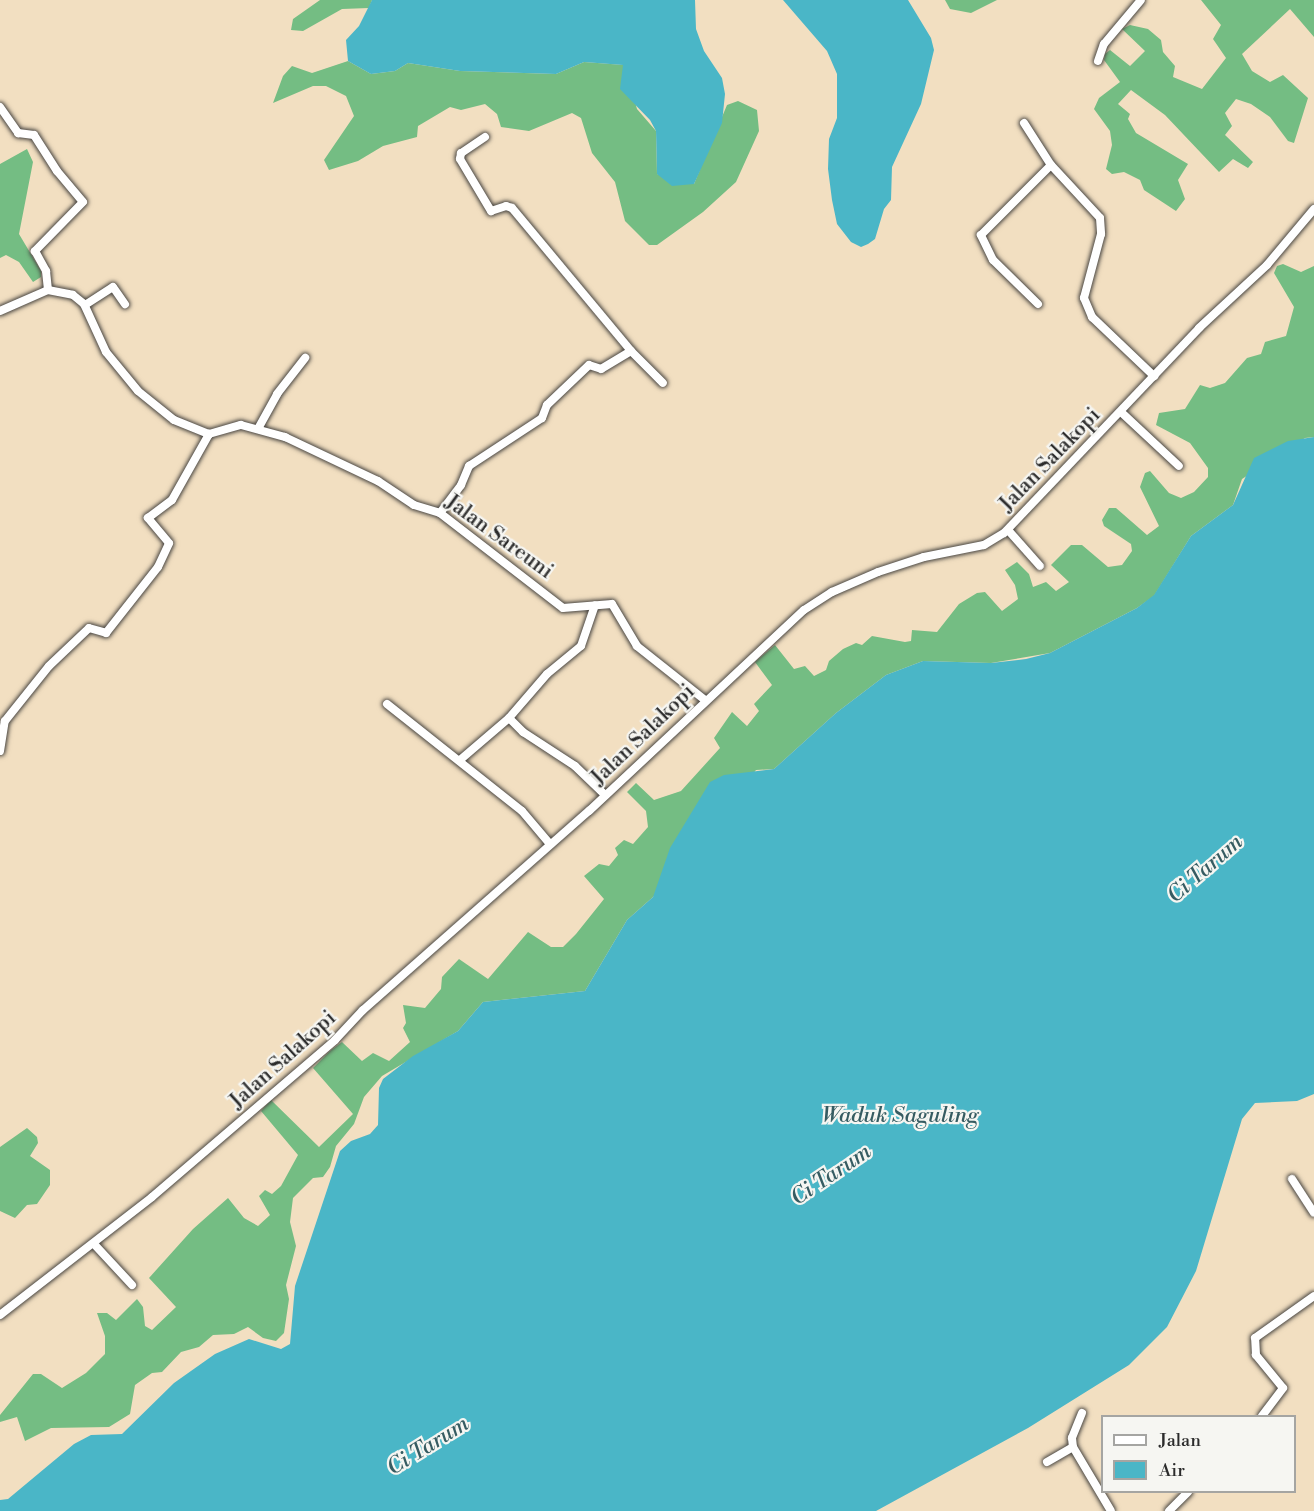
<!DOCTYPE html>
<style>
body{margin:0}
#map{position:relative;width:1314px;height:1511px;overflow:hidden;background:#f2dfc1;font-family:"Libre Bodoni",serif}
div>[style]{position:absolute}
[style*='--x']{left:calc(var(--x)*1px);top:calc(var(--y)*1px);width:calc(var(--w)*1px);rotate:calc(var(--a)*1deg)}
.forest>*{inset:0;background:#74bd83}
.water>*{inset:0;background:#4ab6c7}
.roads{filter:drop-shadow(0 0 2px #494642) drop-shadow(0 0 2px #494642)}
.minor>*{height:8px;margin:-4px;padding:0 4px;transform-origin:4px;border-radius:4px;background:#fff}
span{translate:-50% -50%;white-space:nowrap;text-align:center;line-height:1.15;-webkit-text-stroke:4.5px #f6f6f2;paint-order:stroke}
.street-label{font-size:21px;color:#2b2b2b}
.water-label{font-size:22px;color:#365c62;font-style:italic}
.legend{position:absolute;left:1101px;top:1415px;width:195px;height:78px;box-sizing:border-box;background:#f6f6f2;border:2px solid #a5a5a2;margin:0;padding:8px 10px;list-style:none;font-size:18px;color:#2b2b2b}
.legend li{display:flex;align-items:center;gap:12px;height:30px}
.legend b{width:30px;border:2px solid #a5a5a2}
</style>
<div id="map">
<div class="forest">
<i style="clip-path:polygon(320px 0,372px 0,369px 8px,342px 9px,303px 31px,291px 30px,293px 19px)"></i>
<i style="clip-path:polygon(945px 0,997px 0,971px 13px,950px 9px)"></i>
<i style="clip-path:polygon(1201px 0,1314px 0,1314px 37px,1290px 9px,1242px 54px,1252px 71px,1270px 82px,1283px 75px,1308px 98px,1294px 143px,1288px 141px,1270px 117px,1251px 104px,1236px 99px,1225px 113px,1232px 126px,1225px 135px,1253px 162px,1248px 168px,1233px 159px,1219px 172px,1165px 115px,1131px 90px,1118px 104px,1130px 114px,1128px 119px,1136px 133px,1188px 164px,1178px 180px,1185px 199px,1176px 211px,1144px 190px,1140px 180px,1124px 172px,1112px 174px,1106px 169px,1112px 145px,1110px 131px,1094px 109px,1099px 98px,1120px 82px,1104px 60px,1105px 54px,1110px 50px,1130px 66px,1145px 51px,1122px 29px,1130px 25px,1148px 29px,1161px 40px,1163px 52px,1175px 66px,1173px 77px,1202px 89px,1226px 58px,1213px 39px,1221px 25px)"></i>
<i style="clip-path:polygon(348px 61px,371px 74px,395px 71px,408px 63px,460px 71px,556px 74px,584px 62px,624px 65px,637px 109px,656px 131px,657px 174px,694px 184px,727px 105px,738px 101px,757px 110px,759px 131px,736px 182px,703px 212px,657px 245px,649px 245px,625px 221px,615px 182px,592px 153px,581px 118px,572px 113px,529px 131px,501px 127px,497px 114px,485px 104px,461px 110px,450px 107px,418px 126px,417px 137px,383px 146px,358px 161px,329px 170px,324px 160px,354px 116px,346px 96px,326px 86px,313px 86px,273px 103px,283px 76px,292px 66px,312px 73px)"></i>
<i style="clip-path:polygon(27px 149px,33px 162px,19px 234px,41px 271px,41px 277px,33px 282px,19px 262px,6px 255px,0 258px,0 164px)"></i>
<i style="clip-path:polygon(1283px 264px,1301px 272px,1314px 266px,1314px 437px,1305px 438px,1242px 479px,1233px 505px,1191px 536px,1154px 596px,1137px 608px,1050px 653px,991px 663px,923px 661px,886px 675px,836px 713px,774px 769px,756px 770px,653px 897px,627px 920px,585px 991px,483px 1002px,458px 1031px,382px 1076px,364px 1097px,354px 1124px,336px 1146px,330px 1167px,323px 1177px,313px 1178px,293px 1198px,290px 1222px,296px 1246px,286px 1285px,289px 1299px,284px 1333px,276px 1341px,263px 1338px,248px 1327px,234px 1334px,213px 1335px,199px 1347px,181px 1352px,162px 1372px,152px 1373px,135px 1385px,130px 1414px,109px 1427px,51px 1428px,25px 1441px,17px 1417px,0 1422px,0 1415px,33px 1374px,41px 1374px,62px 1388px,86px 1373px,105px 1354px,105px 1336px,97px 1313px,107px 1313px,116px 1320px,137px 1299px,143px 1307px,145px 1326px,152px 1330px,176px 1307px,149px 1278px,193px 1229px,228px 1198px,244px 1218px,258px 1226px,270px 1215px,259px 1196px,265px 1190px,272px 1194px,281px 1186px,298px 1155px,261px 1111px,271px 1100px,319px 1147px,353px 1114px,313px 1068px,330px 1051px,342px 1042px,362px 1061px,373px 1053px,389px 1061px,410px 1042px,403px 1028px,406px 1023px,403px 1005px,425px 1008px,441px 989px,442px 977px,459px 959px,488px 979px,528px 932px,551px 947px,563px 947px,576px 934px,604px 899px,584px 876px,599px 864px,609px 866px,618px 855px,615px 848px,624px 840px,633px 844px,648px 827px,646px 811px,627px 792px,636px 783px,654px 800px,681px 791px,720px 748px,714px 738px,732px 712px,747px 726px,759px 711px,754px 704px,772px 685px,755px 662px,775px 645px,794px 669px,805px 666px,814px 676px,826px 670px,829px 661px,843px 649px,856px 643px,862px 645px,872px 636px,905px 642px,911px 641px,912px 630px,937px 632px,959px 604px,977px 593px,985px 592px,1002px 611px,1018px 599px,1015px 585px,1005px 570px,1017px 562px,1029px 574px,1033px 587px,1046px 582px,1056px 591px,1069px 582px,1051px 565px,1071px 545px,1082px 545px,1108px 567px,1122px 565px,1132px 551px,1131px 544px,1104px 526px,1102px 520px,1109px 508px,1116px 508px,1147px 535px,1159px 526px,1140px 487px,1145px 473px,1150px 471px,1169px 493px,1181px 498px,1194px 492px,1208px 477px,1208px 468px,1190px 443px,1156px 425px,1159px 413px,1185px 409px,1200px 385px,1210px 388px,1225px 383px,1247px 358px,1261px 354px,1265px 342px,1286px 336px,1294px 307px,1274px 273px,1277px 266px)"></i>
<i style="clip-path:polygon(27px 1128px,37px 1137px,38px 1143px,30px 1156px,50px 1170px,50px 1185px,37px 1204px,27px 1205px,15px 1218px,0 1211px,0 1147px)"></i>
</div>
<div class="water">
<i style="clip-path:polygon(372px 0,695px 0,696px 29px,704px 51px,722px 78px,725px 94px,722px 123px,694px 184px,672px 186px,657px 174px,656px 131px,650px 120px,620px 89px,623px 65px,584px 62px,556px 74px,460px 71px,408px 63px,395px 71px,371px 74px,348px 61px,346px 40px,359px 26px)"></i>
<i style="clip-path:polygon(783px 0,908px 0,931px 38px,934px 50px,921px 104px,892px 167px,891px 200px,884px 209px,875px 239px,868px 244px,861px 247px,851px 242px,837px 224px,832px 200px,828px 169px,829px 139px,837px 118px,837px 74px,827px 51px)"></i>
<i style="clip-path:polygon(1314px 437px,1314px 1094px,1297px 1101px,1255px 1103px,1242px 1119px,1196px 1271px,1167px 1327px,1129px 1365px,1028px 1428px,876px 1511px,0 1511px,0 1500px,8px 1499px,74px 1444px,91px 1435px,122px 1434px,174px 1383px,215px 1354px,249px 1339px,281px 1349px,290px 1344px,295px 1286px,340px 1151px,351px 1141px,370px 1134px,378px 1125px,379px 1088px,383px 1079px,413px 1056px,458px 1031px,483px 1002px,585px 991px,627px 920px,653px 897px,670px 848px,710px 782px,724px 775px,774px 769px,836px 713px,886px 675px,923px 661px,991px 663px,1026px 659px,1050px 653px,1137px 608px,1154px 595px,1191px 536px,1233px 505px,1254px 458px,1288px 441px)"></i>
</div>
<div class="roads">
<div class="minor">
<i style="--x:1098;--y:61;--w:18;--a:-71"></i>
<i style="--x:1104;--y:44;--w:57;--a:-49.9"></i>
<i style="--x:0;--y:107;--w:32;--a:55"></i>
<i style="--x:18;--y:133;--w:16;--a:7"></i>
<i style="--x:34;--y:135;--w:43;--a:57.4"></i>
<i style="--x:57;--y:171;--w:40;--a:50"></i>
<i style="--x:83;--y:202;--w:69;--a:134.4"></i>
<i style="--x:35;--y:251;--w:23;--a:61"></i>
<i style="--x:46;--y:271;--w:19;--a:84"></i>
<i style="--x:1024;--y:123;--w:50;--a:57.3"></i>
<i style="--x:1051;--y:165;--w:72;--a:47.2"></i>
<i style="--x:1100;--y:218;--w:16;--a:86"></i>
<i style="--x:1101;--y:234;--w:66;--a:104.9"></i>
<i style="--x:1084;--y:298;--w:21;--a:67"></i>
<i style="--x:1092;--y:317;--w:86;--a:43.6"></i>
<i style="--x:485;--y:137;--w:29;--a:146"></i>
<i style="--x:461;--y:153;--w:6;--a:99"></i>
<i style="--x:460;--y:159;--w:61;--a:59.2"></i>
<i style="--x:491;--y:211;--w:16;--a:-18"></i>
<i style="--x:506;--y:206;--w:6;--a:18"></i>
<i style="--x:512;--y:208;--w:186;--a:50.2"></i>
<i style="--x:1038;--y:304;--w:63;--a:-135.6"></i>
<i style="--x:993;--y:260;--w:28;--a:-116"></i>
<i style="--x:981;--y:235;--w:99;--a:-45"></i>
<i style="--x:85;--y:305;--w:33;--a:-33"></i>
<i style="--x:113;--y:287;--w:21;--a:55"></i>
<i style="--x:0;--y:311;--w:52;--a:-23.6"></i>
<i style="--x:48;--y:290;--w:25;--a:11"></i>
<i style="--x:73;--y:295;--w:14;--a:39"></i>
<i style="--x:84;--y:304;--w:53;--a:65.4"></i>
<i style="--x:106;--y:352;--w:50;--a:50.6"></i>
<i style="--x:138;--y:391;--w:46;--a:38.9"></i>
<i style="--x:174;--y:420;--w:38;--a:22"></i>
<i style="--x:1121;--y:412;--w:79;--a:43"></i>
<i style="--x:259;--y:427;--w:38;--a:-61"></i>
<i style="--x:277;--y:394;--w:46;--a:-52.1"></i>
<i style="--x:209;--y:434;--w:33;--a:-16"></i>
<i style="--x:241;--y:425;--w:46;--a:15.3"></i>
<i style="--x:285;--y:437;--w:103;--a:25.3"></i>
<i style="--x:378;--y:481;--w:43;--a:33.7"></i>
<i style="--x:414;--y:505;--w:27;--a:17"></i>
<i style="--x:440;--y:513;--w:155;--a:37.7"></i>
<i style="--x:563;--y:608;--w:49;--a:-4.7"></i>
<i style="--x:612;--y:604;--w:49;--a:59.2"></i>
<i style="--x:637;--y:646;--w:87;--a:38.5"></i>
<i style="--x:440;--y:513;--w:35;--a:-53"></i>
<i style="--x:461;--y:485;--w:21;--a:-67"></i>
<i style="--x:469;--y:466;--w:87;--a:-33.3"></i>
<i style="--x:542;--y:418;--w:14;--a:-69"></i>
<i style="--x:547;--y:405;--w:58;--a:-43.6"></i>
<i style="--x:589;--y:365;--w:13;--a:18"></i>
<i style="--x:601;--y:369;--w:35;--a:-31"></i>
<i style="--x:631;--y:351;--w:45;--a:45"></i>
<i style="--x:1008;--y:530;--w:48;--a:48.4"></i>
<i style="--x:387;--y:704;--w:172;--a:38.4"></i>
<i style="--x:522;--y:811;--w:43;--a:49.7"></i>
<i style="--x:509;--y:718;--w:20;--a:45"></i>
<i style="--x:523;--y:732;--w:62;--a:33.2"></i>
<i style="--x:575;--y:766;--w:42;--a:44"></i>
<i style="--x:0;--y:751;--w:30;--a:-81"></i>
<i style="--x:5;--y:721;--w:70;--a:-51.3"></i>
<i style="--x:49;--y:666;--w:55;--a:-43.5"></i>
<i style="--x:89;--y:628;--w:18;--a:16"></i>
<i style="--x:106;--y:633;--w:84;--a:-51.8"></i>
<i style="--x:158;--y:567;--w:26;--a:-65"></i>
<i style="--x:169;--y:543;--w:33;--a:-130"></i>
<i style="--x:148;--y:518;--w:30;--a:-37"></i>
<i style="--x:172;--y:500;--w:76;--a:-60.7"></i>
<i style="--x:460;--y:760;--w:65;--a:-40.6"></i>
<i style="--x:509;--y:718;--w:58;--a:-49.2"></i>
<i style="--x:547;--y:674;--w:44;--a:-39.5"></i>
<i style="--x:581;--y:646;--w:43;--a:-71.1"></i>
<i style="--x:1292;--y:1179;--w:40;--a:57.1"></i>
<i style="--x:94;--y:1244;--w:56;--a:47.2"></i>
<i style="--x:0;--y:1315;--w:192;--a:-37.8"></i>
<i style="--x:152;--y:1197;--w:241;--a:-40.6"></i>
<i style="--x:335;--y:1040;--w:41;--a:-47"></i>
<i style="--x:363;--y:1010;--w:301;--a:-41.4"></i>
<i style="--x:589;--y:811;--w:294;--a:-43.1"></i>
<i style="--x:804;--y:610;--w:33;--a:-33"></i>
<i style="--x:832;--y:592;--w:50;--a:-23.5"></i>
<i style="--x:878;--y:572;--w:48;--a:-18.1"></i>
<i style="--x:924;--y:557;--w:61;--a:-11.3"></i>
<i style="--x:984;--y:545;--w:23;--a:-31"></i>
<i style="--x:1004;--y:533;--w:283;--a:-46.4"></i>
<i style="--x:1199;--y:328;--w:93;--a:-42.8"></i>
<i style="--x:1267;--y:265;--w:73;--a:-50"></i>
<i style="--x:1082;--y:1413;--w:27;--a:112"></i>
<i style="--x:1072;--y:1438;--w:9;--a:84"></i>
<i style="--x:1073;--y:1447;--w:74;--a:59.3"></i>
<i style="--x:1262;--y:1416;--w:35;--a:-53"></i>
<i style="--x:1283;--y:1388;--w:43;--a:-129.3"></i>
<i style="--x:1256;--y:1355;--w:17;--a:-93"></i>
<i style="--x:1255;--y:1338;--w:72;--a:-35.4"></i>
<i style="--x:1047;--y:1462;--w:30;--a:-30"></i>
<i style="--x:1169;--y:1511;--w:27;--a:-45"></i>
</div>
</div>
<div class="street-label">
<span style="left:1050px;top:460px;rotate:-46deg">Jalan Salakopi</span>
<span style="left:499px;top:537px;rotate:36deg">Jalan Sareuni</span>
<span style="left:643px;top:735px;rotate:-44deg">Jalan Salakopi</span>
<span style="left:283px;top:1060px;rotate:-42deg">Jalan Salakopi</span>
</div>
<div class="water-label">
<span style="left:1205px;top:869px;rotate:-41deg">Ci Tarum</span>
<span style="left:900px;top:1116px">Waduk Saguling</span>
<span style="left:831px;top:1175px;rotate:-34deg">Ci Tarum</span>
<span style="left:428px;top:1446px;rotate:-32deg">Ci Tarum</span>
</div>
<ul class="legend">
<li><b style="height:8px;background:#fff"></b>Jalan</li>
<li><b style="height:16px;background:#4ab6c7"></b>Air</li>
</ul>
</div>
